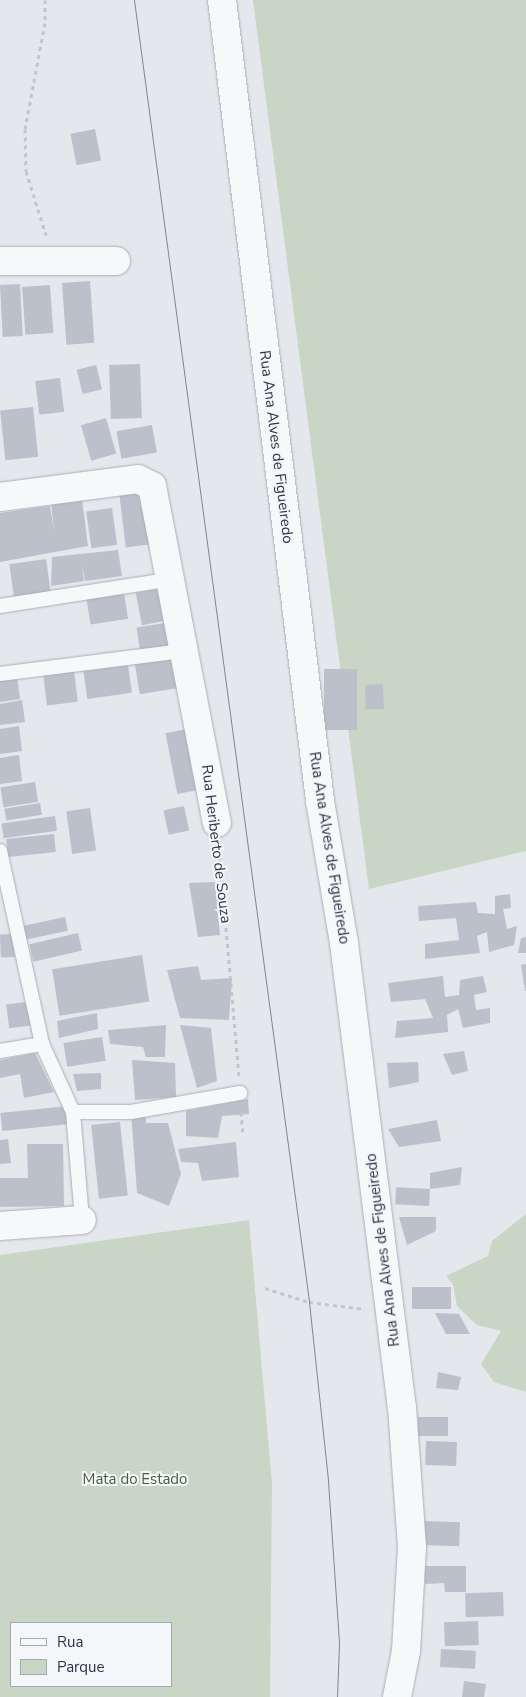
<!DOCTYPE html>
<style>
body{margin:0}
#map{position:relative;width:526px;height:1697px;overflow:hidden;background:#e4e7ec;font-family:"Nunito Sans",sans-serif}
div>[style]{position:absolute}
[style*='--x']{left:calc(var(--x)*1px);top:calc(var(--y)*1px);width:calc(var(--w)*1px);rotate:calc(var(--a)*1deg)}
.green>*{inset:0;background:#c9d6c5}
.building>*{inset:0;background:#bbc0ca;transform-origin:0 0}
.path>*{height:3px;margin-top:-1.5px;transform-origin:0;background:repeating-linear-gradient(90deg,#c2c5cb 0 4px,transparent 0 8px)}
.roads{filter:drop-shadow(0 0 1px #a9aeb7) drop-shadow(0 0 1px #a9aeb7)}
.lane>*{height:14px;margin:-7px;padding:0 7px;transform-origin:7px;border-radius:7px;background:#f7f8fa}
.street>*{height:28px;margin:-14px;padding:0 14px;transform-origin:14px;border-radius:14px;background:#f7f8fa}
.tram>*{height:1px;margin:-0.5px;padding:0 0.5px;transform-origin:0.5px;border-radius:0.5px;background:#7d8696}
span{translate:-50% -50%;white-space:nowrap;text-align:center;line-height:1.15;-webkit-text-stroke:4px #f4f6f9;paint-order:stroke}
.street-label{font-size:15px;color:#2b3445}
.park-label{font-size:15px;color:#3f6138}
.legend{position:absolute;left:10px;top:1622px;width:162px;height:65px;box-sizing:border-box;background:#f4f6f9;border:1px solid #a4a8b1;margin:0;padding:6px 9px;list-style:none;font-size:15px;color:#2b3445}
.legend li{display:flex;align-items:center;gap:10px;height:25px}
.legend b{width:25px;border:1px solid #a4a8b1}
</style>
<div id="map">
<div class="green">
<i style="clip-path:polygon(253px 0,526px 0,526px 851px,369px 889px)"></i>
<i style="clip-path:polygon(526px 1214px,526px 1392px,494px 1382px,481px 1364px,501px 1331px,477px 1325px,457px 1306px,453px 1284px,446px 1276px,488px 1256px,492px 1241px)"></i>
<i style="clip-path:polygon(evenodd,249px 1220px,272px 1484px,270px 1697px,0 1697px,0 1255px,249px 1220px,11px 1623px,171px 1623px,171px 1686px,11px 1686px,11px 1623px)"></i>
</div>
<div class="building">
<i style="left:95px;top:129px;width:32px;height:25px;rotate:79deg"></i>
<i style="left:90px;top:281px;width:62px;height:28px;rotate:86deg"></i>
<i style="left:20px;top:284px;width:52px;height:20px;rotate:87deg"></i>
<i style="left:50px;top:285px;width:48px;height:28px;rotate:86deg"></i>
<i style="left:140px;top:364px;width:54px;height:31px;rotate:88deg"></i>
<i style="left:96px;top:365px;width:25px;height:20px;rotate:76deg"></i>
<i style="left:60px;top:378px;width:34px;height:25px;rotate:83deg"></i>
<i style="left:33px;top:407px;width:50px;height:33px;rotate:84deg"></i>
<i style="left:106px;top:418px;width:37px;height:26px;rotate:74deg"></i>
<i style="left:152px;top:425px;width:28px;height:36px;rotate:80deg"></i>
<i style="left:150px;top:490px;width:54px;height:31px;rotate:83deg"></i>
<i style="clip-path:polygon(82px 499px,88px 546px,0 562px,0 513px,50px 506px,54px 532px,51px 503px)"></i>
<i style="left:112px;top:508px;width:37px;height:26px;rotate:82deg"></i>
<i style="clip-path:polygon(118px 550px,122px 576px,85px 581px,82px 564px,84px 581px,51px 586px,52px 557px)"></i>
<i style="left:46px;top:559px;width:34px;height:37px;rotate:82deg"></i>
<i style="left:171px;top:586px;width:33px;height:36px;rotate:79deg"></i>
<i style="left:124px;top:593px;width:26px;height:38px;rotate:81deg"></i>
<i style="left:171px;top:622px;width:25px;height:35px;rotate:81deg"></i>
<i style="left:176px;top:655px;width:33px;height:42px;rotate:81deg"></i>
<i style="left:128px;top:665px;width:28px;height:45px;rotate:82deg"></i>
<i style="left:324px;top:669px;width:33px;height:61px"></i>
<i style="left:74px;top:671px;width:31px;height:31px;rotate:83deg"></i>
<i style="clip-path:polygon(17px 676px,20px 699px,0 702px,0 678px)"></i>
<i style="left:383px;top:684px;width:25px;height:18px;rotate:88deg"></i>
<i style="clip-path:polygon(22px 700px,25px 722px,0 725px,0 704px)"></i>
<i style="clip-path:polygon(19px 726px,22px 751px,0 754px,0 729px)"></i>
<i style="left:192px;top:728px;width:62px;height:27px;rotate:79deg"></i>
<i style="clip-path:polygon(19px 755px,22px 781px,0 784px,0 758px)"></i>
<i style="left:35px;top:782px;width:20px;height:35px;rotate:81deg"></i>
<i style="left:40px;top:803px;width:12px;height:36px;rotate:81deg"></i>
<i style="left:184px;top:806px;width:25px;height:21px;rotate:78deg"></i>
<i style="left:90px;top:808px;width:43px;height:24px;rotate:82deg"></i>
<i style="left:55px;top:816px;width:15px;height:54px;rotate:82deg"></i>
<i style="left:54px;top:834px;width:18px;height:48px;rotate:84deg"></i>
<i style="clip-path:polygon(215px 882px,220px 935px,198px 937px,189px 883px)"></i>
<i style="clip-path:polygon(510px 894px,511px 908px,503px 909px,507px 929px,517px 926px,514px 945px,489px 952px,487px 932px,477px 936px,480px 953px,425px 959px,425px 944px,459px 940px,456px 918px,419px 921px,418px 906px,476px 902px,478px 913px,495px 914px,495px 896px)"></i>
<i style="left:65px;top:917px;width:14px;height:46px;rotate:78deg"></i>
<i style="left:78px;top:933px;width:18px;height:50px;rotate:77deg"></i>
<i style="left:14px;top:934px;width:23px;height:14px;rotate:88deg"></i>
<i style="clip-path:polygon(526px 937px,526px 953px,518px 953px,521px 938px)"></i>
<i style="left:142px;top:955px;width:47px;height:91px;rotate:81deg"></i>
<i style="clip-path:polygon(526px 964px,526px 991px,525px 991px,521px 965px)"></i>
<i style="clip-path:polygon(198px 966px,201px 980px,232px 978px,229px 1020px,180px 1018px,167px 970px)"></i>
<i style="clip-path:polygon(443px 976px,445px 997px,459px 995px,460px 980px,483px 976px,487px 992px,474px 995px,476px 1010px,490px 1008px,490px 1023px,463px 1028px,458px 1009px,447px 1015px,448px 1032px,395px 1038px,397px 1021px,433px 1018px,425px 999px,391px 1002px,388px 983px)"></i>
<i style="left:34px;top:1001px;width:24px;height:28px;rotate:83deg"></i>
<i style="clip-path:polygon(97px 1013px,98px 1029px,59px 1038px,57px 1021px)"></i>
<i style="clip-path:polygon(166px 1025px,165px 1057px,146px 1057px,143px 1047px,110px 1044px,108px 1030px)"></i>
<i style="clip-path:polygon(180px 1025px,211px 1028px,217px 1081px,197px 1088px)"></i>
<i style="left:102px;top:1037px;width:24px;height:39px;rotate:81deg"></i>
<i style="clip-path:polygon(464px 1051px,468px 1071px,452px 1075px,443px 1054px)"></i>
<i style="clip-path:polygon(35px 1053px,54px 1092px,24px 1098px,20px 1074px,0 1078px,0 1060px)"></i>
<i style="clip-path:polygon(132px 1060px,175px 1063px,176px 1097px,135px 1100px)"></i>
<i style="clip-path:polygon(418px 1062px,419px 1082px,389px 1088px,387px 1063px)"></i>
<i style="clip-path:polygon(101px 1073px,101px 1089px,77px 1091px,73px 1074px)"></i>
<i style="clip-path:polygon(248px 1099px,249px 1114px,222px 1116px,218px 1138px,186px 1136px,186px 1111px)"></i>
<i style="left:68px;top:1106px;width:18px;height:68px;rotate:84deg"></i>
<i style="clip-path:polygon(131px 1112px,146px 1116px,146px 1123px,168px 1123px,181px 1174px,169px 1206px,137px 1193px)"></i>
<i style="clip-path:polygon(437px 1120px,441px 1141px,399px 1147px,388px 1129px)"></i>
<i style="left:120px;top:1122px;width:74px;height:29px;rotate:84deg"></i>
<i style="clip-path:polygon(8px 1139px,11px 1163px,0 1164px,0 1140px)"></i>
<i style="clip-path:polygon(236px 1142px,239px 1177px,202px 1181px,198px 1163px,181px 1162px,178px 1149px)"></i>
<i style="clip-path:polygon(27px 1144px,63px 1144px,64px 1206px,0 1207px,0 1178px,28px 1178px)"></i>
<i style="clip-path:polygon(462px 1167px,460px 1185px,430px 1189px,430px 1173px)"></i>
<i style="left:430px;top:1189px;width:17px;height:34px;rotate:93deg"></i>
<i style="clip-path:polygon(399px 1217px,436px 1217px,436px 1231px,407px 1245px)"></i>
<i style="left:412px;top:1287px;width:39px;height:22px"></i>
<i style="clip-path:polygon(435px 1313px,459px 1314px,470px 1334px,446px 1334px)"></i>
<i style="clip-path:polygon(438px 1372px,461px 1377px,458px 1390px,436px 1388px)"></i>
<i style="left:448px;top:1417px;width:19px;height:30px;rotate:90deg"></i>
<i style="left:426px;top:1441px;width:31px;height:24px;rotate:2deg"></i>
<i style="left:424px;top:1521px;width:36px;height:24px;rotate:2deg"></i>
<i style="clip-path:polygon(424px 1566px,466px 1566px,466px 1592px,445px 1592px,444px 1583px,425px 1584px)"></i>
<i style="left:503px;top:1592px;width:24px;height:38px;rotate:88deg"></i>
<i style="left:478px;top:1621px;width:24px;height:34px;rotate:88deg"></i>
<i style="left:441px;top:1649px;width:35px;height:18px;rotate:3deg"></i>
<i style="clip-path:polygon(464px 1681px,486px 1684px,484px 1697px,462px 1697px)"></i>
</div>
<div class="path">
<i style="--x:45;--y:0;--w:23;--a:90"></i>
<i style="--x:45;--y:23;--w:108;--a:100.7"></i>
<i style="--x:25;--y:129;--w:42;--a:88.6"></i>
<i style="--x:26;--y:171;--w:67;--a:72.6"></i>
<i style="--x:219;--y:848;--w:229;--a:85"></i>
<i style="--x:241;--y:1112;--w:21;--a:85"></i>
<i style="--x:265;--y:1288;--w:46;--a:17.7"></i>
<i style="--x:309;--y:1302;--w:56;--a:7.1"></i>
</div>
<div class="roads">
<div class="lane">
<i style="--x:0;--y:606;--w:174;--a:-8.9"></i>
<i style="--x:0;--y:674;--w:184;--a:-7.2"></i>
<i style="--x:0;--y:851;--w:198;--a:77.7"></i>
<i style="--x:42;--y:1044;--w:75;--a:65.5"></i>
<i style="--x:73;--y:1112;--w:108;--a:85.2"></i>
<i style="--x:0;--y:1051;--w:43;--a:-9.5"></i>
<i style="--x:73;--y:1112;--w:58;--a:0"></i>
<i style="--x:131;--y:1112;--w:111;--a:-9.9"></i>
</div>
<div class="street">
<i style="--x:222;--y:0;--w:807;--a:83.02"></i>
<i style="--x:320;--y:801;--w:144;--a:80.4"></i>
<i style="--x:344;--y:943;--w:468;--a:82.9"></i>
<i style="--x:402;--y:1407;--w:140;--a:85.9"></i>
<i style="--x:412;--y:1547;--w:104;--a:93.3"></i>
<i style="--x:406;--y:1651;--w:47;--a:101.1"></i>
<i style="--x:0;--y:261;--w:116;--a:0"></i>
<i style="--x:0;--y:497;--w:139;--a:-7.4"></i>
<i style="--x:138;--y:479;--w:16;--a:27"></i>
<i style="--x:152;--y:486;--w:343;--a:79.1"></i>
<i style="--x:0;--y:1226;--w:82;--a:-4.2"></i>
</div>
</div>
<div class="tram">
<i style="--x:134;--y:0;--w:1314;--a:82.34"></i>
<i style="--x:309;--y:1302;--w:180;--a:83.9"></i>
<i style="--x:328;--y:1481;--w:163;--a:86.1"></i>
<i style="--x:339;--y:1644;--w:53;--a:92.2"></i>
</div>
<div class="street-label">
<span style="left:276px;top:447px;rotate:83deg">Rua Ana Alves de Figueiredo</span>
<span style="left:216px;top:844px;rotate:83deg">Rua Heriberto de Souza</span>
<span style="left:329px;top:848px;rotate:81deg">Rua Ana Alves de Figueiredo</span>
<span style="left:383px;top:1250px;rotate:-97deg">Rua Ana Alves de Figueiredo</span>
</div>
<div class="park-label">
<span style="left:135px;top:1480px">Mata do Estado</span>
</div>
<ul class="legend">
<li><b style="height:6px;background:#f7f8fa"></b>Rua</li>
<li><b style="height:14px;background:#c9d6c5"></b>Parque</li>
</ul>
</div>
